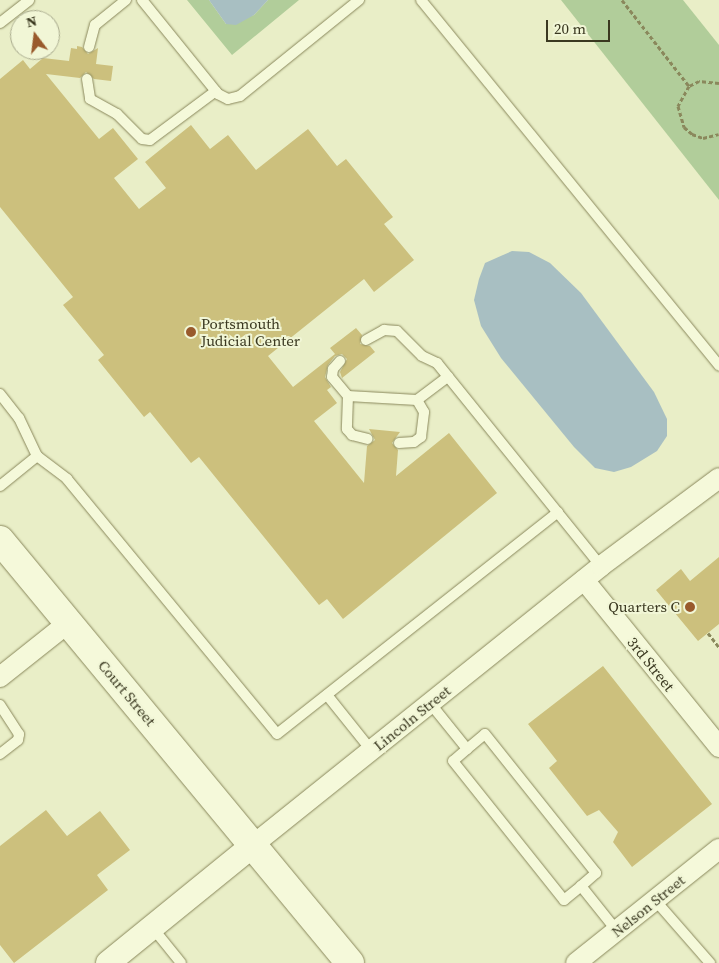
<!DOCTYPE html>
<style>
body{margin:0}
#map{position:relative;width:719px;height:963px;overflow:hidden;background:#e9eec7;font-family:"Source Serif 4",serif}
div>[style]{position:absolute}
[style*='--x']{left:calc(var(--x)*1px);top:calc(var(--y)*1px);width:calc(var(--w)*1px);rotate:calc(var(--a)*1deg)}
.green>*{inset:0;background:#b1cd9a}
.water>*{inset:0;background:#a8bfc2}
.building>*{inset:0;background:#ccc07d}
.path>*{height:3px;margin-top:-1.5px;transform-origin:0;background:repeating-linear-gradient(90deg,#8a885c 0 4px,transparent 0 6.5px)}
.roads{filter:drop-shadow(0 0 1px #8a885c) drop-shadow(0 0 1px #8a885c)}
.service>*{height:10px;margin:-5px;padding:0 5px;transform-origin:5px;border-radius:5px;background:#f5f9da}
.minor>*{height:20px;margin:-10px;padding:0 10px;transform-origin:10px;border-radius:10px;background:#f5f9da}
.tertiary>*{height:24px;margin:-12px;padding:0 12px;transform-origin:12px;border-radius:12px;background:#f5f9da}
.secondary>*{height:28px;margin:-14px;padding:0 14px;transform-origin:14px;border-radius:14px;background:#f5f9da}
.dots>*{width:14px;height:14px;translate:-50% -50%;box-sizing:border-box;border:2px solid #f1f6d6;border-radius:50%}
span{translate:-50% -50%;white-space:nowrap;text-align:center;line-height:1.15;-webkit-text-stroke:4px #f1f6d6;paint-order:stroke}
.poi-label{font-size:15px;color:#3a3820}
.left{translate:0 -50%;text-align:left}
.right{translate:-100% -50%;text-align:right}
.street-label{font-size:15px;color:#3a3820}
.north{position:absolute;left:10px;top:10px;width:50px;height:50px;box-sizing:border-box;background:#f1f6d6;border:1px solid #a8aa8d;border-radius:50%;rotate:345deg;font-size:14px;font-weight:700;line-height:20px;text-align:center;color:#3a3820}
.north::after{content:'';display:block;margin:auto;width:18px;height:22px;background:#995a2c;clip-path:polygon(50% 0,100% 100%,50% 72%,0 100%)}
.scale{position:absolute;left:546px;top:20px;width:64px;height:22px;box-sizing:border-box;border:2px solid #3a3820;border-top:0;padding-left:6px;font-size:15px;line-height:18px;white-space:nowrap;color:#3a3820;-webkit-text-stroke:4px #f1f6d6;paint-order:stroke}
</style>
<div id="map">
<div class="green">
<i style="clip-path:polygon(187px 0,209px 0,226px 24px,254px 15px,268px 0,299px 0,232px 55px)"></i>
<i style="clip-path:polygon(561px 0,683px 0,719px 45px,719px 200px)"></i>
</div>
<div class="water">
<i style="clip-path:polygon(209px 0,268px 0,254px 15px,236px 25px,226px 24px)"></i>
<i style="clip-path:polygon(512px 251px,529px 252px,550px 263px,581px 293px,654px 392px,667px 419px,667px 436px,657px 451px,631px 467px,614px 472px,595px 468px,574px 447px,501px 358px,481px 326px,474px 300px,479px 279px,485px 263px)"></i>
</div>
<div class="building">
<i style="clip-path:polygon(77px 46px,82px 47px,88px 54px,98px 48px,96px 64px,113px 66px,111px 81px,94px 79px,86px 72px,80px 78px,46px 74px,99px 139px,113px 128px,138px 159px,114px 178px,139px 209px,166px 188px,145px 162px,191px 125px,210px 149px,228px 135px,256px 170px,308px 129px,337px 166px,346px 159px,393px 217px,384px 224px,414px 260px,374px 292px,364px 279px,268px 356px,293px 387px,335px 354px,330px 348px,356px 328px,362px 335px,360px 344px,370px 346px,375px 352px,342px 378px,340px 372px,347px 359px,342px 354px,335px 356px,328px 365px,325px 377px,331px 387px,327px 390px,337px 403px,314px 421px,364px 483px,367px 446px,375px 440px,369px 429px,400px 432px,392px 443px,398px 450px,396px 476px,449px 433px,497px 493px,343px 619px,327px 599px,319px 605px,199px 457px,191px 463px,150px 412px,144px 417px,98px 360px,104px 355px,63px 305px,73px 297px,0 207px,0 79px,23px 60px,30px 69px,43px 58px,69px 61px,71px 48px,77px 49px)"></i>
<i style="clip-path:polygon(719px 557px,719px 624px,698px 641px,656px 590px,681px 569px,690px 581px)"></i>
<i style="clip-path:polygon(603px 666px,712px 804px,632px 867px,613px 842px,618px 832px,599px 810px,587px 816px,549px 768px,557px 761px,528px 724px)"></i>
<i style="clip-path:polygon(46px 810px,67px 836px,100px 811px,130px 850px,97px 875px,108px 890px,14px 963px,0 945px,0 846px)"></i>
</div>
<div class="path">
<i style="--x:622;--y:0;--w:109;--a:52.1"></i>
<i style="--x:719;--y:83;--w:20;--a:-174"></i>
<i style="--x:699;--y:81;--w:11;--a:153"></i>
<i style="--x:689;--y:86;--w:23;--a:119"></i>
<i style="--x:678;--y:106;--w:22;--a:74"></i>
<i style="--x:684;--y:127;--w:11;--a:41"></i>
<i style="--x:692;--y:134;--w:12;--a:20"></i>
<i style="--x:703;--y:138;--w:16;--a:-14"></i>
<i style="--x:708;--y:633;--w:18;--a:52"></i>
</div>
<div class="roads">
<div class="service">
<i style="--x:142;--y:0;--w:121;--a:51"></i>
<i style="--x:218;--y:94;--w:11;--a:27"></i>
<i style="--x:228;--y:99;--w:12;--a:-14"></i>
<i style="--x:240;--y:96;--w:153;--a:-38.9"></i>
<i style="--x:421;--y:0;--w:472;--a:50.8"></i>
<i style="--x:0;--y:23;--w:37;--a:-38"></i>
<i style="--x:89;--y:47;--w:23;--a:-75"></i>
<i style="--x:95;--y:25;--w:40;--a:-39"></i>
<i style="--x:87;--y:79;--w:20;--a:81"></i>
<i style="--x:90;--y:99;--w:31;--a:29"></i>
<i style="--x:117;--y:114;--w:35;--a:45"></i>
<i style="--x:142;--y:139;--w:8;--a:7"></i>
<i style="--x:150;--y:140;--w:82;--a:-36.6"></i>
<i style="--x:366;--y:340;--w:21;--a:-29"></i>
<i style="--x:384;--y:330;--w:13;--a:4"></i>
<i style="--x:397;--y:331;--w:35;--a:45"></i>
<i style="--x:422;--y:356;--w:17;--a:25"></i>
<i style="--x:437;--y:363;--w:261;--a:51.1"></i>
<i style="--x:340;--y:361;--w:11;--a:131"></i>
<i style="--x:333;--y:369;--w:8;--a:97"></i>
<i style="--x:332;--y:377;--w:25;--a:50"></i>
<i style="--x:348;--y:396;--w:69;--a:3.3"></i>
<i style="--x:417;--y:400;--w:39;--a:-37"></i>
<i style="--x:0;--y:394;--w:31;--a:52"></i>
<i style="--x:19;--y:418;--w:42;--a:64.7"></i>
<i style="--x:37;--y:456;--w:38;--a:37"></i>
<i style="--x:67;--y:479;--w:330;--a:50.5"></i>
<i style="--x:277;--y:734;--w:358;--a:-38.3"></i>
<i style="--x:348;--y:396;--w:33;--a:92"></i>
<i style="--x:347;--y:429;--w:8;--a:50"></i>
<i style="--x:352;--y:435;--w:16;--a:14"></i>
<i style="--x:399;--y:443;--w:15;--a:-4"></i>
<i style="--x:414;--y:442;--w:9;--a:-36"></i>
<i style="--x:421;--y:437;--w:25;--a:-83"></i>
<i style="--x:424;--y:412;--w:14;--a:-120"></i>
<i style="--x:0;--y:486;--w:48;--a:-39"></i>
<i style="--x:327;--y:695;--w:70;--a:51.3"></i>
<i style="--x:430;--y:703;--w:59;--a:51.2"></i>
<i style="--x:467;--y:749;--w:18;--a:139"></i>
<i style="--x:453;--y:761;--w:178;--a:51.4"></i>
<i style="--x:564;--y:900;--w:22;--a:-39"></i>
<i style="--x:581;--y:886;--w:58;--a:51.3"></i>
<i style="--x:0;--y:705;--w:35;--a:57"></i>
<i style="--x:19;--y:734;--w:6;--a:99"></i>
<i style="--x:18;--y:740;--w:23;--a:142"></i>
<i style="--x:467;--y:749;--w:23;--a:-40"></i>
<i style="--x:485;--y:734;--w:178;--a:51.4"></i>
<i style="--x:596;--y:873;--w:20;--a:139"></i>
<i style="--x:655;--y:900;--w:84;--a:48.9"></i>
<i style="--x:152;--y:927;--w:46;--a:51.1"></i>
</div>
<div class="minor">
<i style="--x:584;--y:580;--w:215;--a:51"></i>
<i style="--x:0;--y:677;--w:87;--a:-38.5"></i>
<i style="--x:253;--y:845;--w:446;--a:-38.7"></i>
<i style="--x:601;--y:566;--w:147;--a:-36.7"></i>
<i style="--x:576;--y:963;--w:183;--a:-38.6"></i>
</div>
<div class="tertiary">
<i style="--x:108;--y:963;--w:187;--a:-39.1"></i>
</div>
<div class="secondary">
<i style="--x:0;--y:540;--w:549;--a:50.39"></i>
</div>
</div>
<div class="dots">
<i style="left:191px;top:332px;background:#995a2c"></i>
<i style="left:690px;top:607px;background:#995a2c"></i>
</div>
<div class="poi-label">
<span class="left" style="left:201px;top:332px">Portsmouth<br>Judicial Center</span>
<span class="right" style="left:680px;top:607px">Quarters C</span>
</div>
<div class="street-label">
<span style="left:651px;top:664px;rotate:51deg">3rd Street</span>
<span style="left:127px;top:693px;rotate:50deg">Court Street</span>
<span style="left:412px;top:718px;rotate:-39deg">Lincoln Street</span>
<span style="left:648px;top:906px;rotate:-39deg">Nelson Street</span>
</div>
<div class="north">N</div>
<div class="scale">20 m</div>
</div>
